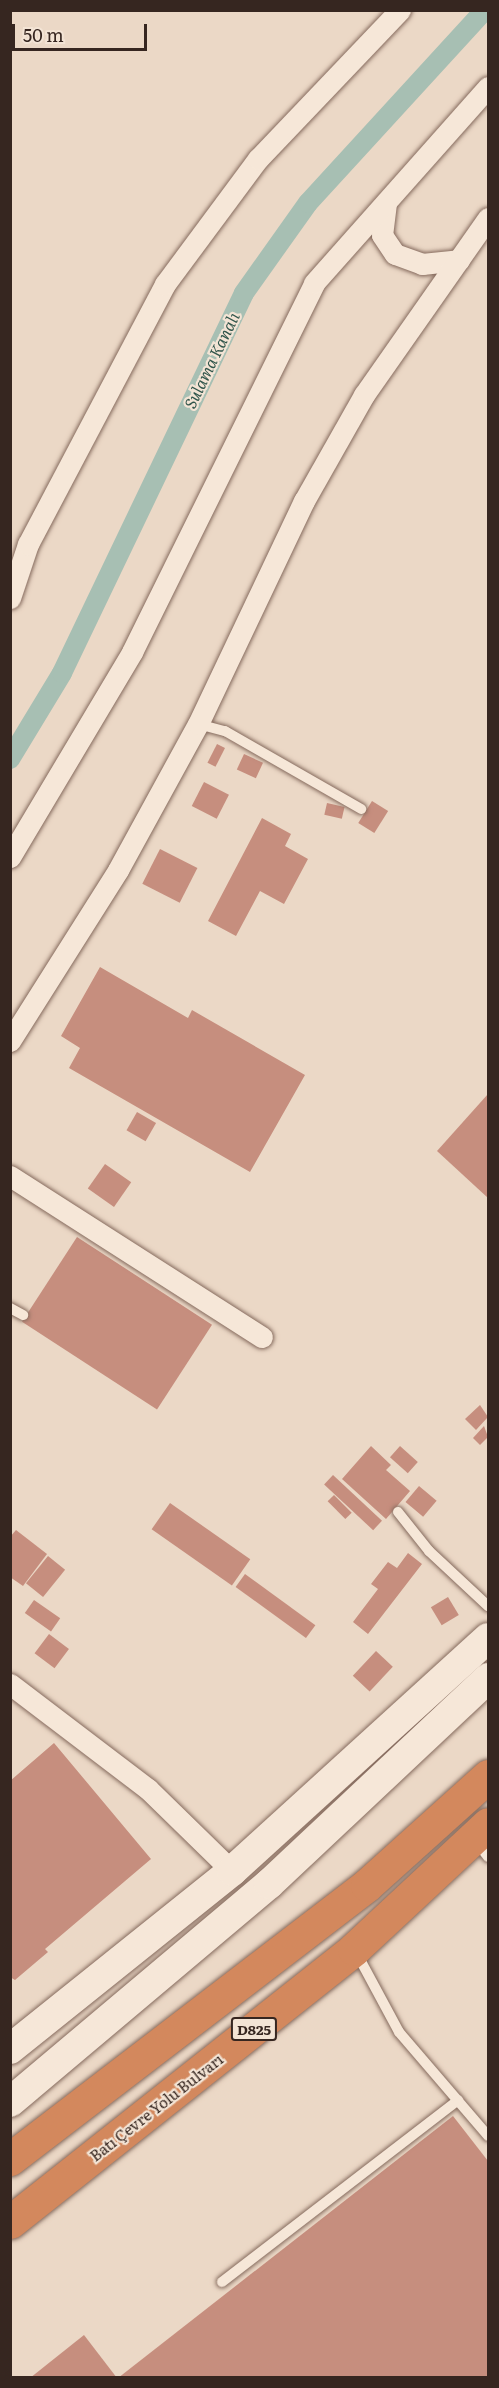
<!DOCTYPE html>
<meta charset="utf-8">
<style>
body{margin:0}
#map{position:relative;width:499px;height:2388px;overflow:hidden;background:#ebd8c6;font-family:Literata,serif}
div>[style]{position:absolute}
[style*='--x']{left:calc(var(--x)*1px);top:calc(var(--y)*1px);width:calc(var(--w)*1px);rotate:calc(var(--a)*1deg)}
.canal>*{height:20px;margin:-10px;padding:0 10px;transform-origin:10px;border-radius:10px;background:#a7bfb3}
.building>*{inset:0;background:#c68e7e;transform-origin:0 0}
.roads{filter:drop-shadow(0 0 2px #856a5d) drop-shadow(0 0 2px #856a5d)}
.lane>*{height:10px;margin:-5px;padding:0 5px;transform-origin:5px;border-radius:5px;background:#f6e7d8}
.street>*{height:21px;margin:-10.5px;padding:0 10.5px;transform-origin:10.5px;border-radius:10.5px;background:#f6e7d8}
.secondary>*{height:30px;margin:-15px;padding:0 15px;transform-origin:15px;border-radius:15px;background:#f6e7d8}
.highway>*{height:33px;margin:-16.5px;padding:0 16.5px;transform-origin:16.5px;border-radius:16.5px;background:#d3885d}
span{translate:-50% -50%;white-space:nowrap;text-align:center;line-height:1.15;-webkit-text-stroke:4.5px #f3e4d5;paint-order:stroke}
.shield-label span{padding:2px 4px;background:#f3e4d5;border:2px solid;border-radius:4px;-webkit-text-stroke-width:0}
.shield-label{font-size:14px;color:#362620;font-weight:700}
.street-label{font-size:15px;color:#362620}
.water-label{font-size:16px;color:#30554b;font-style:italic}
.frame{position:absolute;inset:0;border:12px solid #362620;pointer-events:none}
.scale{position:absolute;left:12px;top:24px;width:135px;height:27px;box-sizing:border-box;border:3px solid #362620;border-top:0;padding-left:8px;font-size:18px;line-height:21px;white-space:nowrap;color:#362620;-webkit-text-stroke:4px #f3e4d5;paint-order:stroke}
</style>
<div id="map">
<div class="canal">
<i style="--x:10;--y:759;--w:100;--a:-58.8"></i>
<i style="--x:62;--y:673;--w:421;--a:-64.4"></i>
<i style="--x:244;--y:293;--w:110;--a:-54.6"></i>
<i style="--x:308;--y:203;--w:262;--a:-47.5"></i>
</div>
<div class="building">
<i style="left:217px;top:744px;width:9px;height:21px;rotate:27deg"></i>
<i style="left:244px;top:754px;width:21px;height:17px;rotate:25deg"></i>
<i style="left:204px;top:782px;width:28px;height:27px;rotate:27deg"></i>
<i style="left:372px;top:801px;width:19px;height:26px;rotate:32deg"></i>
<i style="left:327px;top:803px;width:18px;height:12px;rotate:13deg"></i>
<i style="clip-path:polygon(262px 818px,291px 834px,285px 846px,308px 859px,284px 904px,260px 891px,236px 936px,208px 921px)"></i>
<i style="left:160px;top:849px;width:42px;height:39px;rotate:27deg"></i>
<i style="clip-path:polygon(100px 967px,188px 1018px,192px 1010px,305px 1075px,250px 1172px,69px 1068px,80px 1048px,61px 1036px)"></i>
<i style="clip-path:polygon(488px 1094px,488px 1198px,437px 1151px)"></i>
<i style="left:137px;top:1112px;width:22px;height:21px;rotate:30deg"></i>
<i style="left:105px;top:1164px;width:32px;height:30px;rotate:35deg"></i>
<i style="left:77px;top:1237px;width:161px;height:101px;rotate:33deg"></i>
<i style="clip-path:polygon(480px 1405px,488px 1417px,476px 1430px,465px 1419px)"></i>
<i style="clip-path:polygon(484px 1426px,488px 1437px,480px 1445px,473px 1438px)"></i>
<i style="clip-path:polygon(371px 1446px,391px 1465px,386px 1470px,410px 1491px,386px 1519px,342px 1479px)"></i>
<i style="left:400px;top:1446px;width:24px;height:15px;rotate:42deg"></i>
<i style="left:333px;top:1475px;width:67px;height:13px;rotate:43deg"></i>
<i style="left:419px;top:1486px;width:23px;height:21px;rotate:40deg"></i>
<i style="left:334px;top:1495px;width:25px;height:9px;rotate:45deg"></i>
<i style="left:170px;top:1503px;width:98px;height:32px;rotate:35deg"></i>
<i style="clip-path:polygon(16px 1530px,47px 1554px,23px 1586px,10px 1577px,10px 1537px)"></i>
<i style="clip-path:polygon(408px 1553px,422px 1564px,368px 1634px,353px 1622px,378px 1589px,371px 1584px,388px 1562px,397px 1568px)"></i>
<i style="left:48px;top:1556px;width:22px;height:35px;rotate:39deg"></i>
<i style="left:245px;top:1574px;width:87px;height:16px;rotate:36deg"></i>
<i style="left:448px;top:1597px;width:21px;height:20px;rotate:59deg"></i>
<i style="left:34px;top:1600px;width:32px;height:16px;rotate:35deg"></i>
<i style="left:49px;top:1634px;width:25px;height:24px;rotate:37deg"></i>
<i style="left:376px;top:1651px;width:23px;height:34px;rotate:43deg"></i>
<i style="clip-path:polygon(54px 1743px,151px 1859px,45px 1949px,48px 1952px,15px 1980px,10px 1977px,10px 1781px)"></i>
<i style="clip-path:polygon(453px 2116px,488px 2161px,488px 2378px,118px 2378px)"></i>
<i style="clip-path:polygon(84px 2335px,117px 2378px,30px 2378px)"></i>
</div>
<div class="roads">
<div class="lane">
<i style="--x:198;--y:724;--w:28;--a:15"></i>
<i style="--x:225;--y:731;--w:157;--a:29.8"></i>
<i style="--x:10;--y:1308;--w:15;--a:28"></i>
<i style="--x:398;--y:1512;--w:50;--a:51.5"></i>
<i style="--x:429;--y:1551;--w:81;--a:43"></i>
<i style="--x:476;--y:1841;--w:20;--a:53"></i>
<i style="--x:356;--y:1952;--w:91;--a:61.7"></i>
<i style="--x:399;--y:2032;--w:137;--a:49.4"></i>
<i style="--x:222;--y:2282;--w:298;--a:-37.6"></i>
</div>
<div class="street">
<i style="--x:386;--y:203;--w:32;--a:97"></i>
<i style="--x:382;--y:235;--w:23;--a:56"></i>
<i style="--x:395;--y:254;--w:29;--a:20"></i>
<i style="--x:422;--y:264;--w:37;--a:-6"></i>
<i style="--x:10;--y:598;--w:57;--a:-71.6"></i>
<i style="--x:28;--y:544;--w:294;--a:-62.2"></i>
<i style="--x:165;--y:284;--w:156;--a:-53.4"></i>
<i style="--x:258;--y:159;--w:206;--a:-46.4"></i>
<i style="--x:10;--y:857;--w:239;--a:-59.2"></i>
<i style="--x:132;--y:652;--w:411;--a:-63.7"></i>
<i style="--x:314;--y:283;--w:262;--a:-48.4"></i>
<i style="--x:10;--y:1041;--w:202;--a:-57.7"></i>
<i style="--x:118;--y:870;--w:166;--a:-61.3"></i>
<i style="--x:198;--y:724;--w:247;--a:-64.6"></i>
<i style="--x:304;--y:501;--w:122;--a:-60.5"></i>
<i style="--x:364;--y:395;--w:216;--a:-55"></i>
<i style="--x:10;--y:1176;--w:299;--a:32.6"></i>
<i style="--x:10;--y:1684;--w:173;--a:37.3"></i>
<i style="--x:148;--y:1789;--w:117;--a:44.3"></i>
</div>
<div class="secondary">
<i style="--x:10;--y:2049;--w:285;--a:-38.7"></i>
<i style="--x:232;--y:1871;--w:346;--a:-42.3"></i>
<i style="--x:10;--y:2102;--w:339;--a:-40.1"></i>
<i style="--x:269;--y:1884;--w:301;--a:-43.2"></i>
</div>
<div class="highway">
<i style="--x:10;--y:2159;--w:450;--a:-37.5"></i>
<i style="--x:367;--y:1885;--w:163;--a:-42"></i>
<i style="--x:10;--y:2222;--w:439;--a:-38.4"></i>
<i style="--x:354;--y:1949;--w:183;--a:-43"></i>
</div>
</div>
<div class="shield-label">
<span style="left:254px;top:2029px">D825</span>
</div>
<div class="street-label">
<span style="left:156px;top:2107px;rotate:-38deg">Batı Çevre Yolu Bulvarı</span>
</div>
<div class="water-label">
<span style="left:211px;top:360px;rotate:-64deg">Sulama Kanalı</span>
</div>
<div class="frame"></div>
<div class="scale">50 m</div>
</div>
